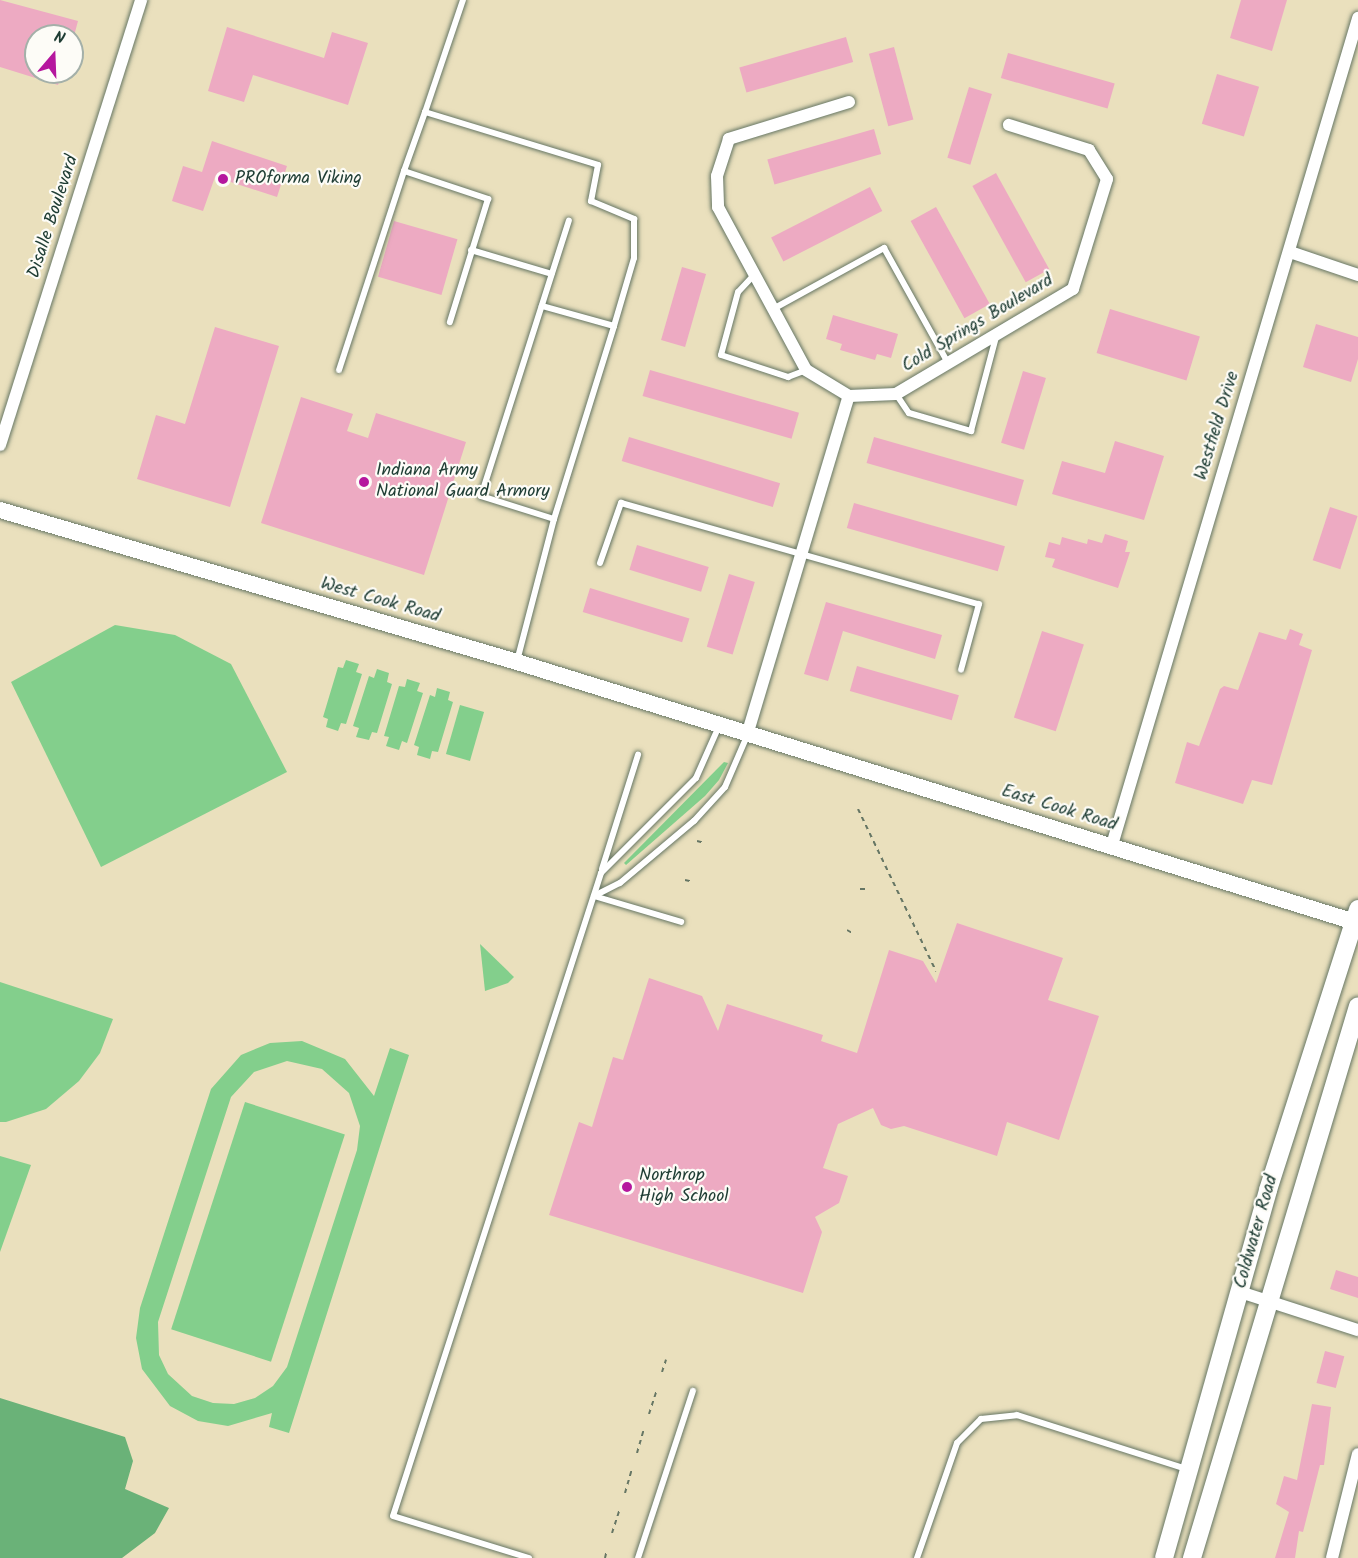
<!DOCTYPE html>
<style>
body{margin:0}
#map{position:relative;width:1358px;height:1558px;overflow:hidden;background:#eae0bd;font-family:Kalam,sans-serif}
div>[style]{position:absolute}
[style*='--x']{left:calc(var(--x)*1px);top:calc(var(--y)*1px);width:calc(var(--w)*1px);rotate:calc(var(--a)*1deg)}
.green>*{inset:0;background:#83cf8c;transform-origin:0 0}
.forest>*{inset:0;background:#6ab278}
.building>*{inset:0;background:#edaac2;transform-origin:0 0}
.path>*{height:2px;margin-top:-1px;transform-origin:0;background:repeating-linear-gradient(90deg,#667664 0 4.5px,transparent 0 9px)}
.roads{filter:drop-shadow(0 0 2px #667664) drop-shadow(0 0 2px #667664)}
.service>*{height:6px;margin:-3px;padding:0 3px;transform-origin:3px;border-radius:3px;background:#fff}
.minor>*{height:12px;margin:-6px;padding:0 6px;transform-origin:6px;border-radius:6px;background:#fff}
.secondary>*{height:16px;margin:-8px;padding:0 8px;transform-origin:8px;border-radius:8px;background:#fff}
.primary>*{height:18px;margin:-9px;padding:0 9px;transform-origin:9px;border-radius:9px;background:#fff}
.dots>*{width:16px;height:16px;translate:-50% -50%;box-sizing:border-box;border:3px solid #fdfcf7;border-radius:50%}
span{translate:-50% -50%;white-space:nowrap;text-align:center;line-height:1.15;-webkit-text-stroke:4.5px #fdfcf7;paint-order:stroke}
.poi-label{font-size:18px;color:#1f3d34}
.left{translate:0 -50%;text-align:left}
.street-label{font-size:18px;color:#1f3d34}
.north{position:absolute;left:24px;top:24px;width:60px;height:60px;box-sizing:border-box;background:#fdfcf7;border:2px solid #a4b0a9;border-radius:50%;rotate:19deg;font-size:16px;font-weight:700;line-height:24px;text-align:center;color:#1f3d34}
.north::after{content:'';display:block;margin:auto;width:21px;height:27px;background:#b5179e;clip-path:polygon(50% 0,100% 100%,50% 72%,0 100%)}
</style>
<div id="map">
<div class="green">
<i style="clip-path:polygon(115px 625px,175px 635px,231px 664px,287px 772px,101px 867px,11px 682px)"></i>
<i style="clip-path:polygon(346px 660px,359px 664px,356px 672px,362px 674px,346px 724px,341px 723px,338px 731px,326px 727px,328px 719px,323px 717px,338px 667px,343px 668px)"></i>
<i style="clip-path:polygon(377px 669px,389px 673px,387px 682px,392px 684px,377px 733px,372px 732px,369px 740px,356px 737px,359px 728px,353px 726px,369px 676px,374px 678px)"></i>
<i style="clip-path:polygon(407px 679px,420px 683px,417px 691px,423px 693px,407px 743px,402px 741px,399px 750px,386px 746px,389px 737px,384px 736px,399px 686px,405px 687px)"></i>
<i style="clip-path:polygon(437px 688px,450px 692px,448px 700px,453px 702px,438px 752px,432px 751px,430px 759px,417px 755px,419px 747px,414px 745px,430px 695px,435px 697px)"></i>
<i style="left:460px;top:705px;width:25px;height:51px;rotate:16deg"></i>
<i style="clip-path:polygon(724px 762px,728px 763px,719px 780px,705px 796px,626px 865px,624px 863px)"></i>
<i style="clip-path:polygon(480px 944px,514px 977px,508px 983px,485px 991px)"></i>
<i style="clip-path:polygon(0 982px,113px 1019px,100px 1053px,79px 1081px,46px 1109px,6px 1122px,0 1122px)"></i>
<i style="clip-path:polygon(evenodd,302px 1041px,345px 1059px,374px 1096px,390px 1048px,409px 1055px,289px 1433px,269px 1427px,272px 1413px,228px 1426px,198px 1421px,170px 1406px,142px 1369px,136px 1338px,140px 1308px,211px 1089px,241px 1055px,270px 1043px,302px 1041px,287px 1061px,322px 1069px,349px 1093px,360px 1126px,357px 1150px,287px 1367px,273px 1386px,255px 1398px,234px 1404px,213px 1403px,192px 1396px,168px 1374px,159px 1355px,158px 1322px,231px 1097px,254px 1072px,287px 1061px)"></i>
<i style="left:245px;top:1102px;width:105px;height:239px;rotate:18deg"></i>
<i style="clip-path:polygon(0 1156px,31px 1165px,0 1252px)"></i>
</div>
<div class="forest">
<i style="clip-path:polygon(0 1398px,125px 1437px,133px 1461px,125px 1489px,169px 1508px,155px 1533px,122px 1558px,0 1558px)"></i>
</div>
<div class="building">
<i style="clip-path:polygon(0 0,78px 21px,74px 36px,36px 36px,36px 72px,62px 72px,58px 85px,0 67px)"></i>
<i style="clip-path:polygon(1241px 0,1287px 0,1272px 51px,1230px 38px)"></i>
<i style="clip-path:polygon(227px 27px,324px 58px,332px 32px,368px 43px,348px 105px,253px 75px,244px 102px,208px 91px)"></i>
<i style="left:846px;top:37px;width:26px;height:111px;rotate:74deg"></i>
<i style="left:894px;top:47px;width:75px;height:26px;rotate:75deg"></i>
<i style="left:1008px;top:53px;width:111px;height:26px;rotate:16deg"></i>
<i style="left:1217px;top:74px;width:44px;height:52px;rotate:17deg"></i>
<i style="left:969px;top:87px;width:24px;height:74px;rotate:17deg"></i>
<i style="left:874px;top:129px;width:26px;height:111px;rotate:74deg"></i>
<i style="clip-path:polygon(212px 141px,287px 166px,277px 197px,215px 177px,203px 211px,172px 201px,183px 166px,202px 172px)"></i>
<i style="left:996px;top:173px;width:110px;height:27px;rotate:61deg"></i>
<i style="left:870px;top:187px;width:27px;height:111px;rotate:63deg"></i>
<i style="left:936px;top:207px;width:111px;height:29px;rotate:61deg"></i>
<i style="left:394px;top:221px;width:66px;height:58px;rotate:16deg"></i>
<i style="left:682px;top:267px;width:25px;height:76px;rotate:16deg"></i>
<i style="left:1110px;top:309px;width:94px;height:46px;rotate:17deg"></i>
<i style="clip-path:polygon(833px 315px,898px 334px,891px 358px,877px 354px,875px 360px,840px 350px,842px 344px,826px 339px)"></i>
<i style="clip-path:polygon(1316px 324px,1358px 337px,1358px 359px,1351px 382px,1303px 367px)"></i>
<i style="clip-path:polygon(215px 327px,279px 346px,230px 507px,137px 479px,156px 415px,185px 424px)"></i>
<i style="left:650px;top:370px;width:155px;height:27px;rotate:16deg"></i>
<i style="left:1023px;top:371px;width:24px;height:75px;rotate:17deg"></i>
<i style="clip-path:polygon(301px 397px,353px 414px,347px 431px,368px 438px,376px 413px,466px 442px,424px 575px,261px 523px)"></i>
<i style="left:629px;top:437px;width:158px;height:25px;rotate:17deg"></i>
<i style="left:874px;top:437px;width:156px;height:27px;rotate:16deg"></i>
<i style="clip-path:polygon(1115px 441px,1164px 456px,1144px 520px,1052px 494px,1062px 461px,1105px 473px)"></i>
<i style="left:854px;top:503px;width:157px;height:26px;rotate:16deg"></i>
<i style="left:1330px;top:507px;width:29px;height:56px;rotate:18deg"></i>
<i style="clip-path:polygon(1105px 534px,1128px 541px,1125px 552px,1130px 552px,1118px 588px,1052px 567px,1055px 559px,1045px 557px,1049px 542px,1060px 545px,1062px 537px,1087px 544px,1088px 539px,1102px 543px)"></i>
<i style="left:637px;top:545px;width:75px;height:26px;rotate:17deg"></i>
<i style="left:729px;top:574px;width:27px;height:76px;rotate:17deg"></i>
<i style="left:590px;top:588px;width:104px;height:25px;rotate:17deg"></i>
<i style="clip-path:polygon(826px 602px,942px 635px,935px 659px,843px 631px,828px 681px,804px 674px)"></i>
<i style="clip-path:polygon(1290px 629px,1303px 634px,1299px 645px,1312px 650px,1272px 785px,1252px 780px,1243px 804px,1175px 783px,1187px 742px,1199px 746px,1220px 689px,1224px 686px,1238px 690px,1259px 632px,1286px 640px)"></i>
<i style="left:1042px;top:631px;width:44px;height:91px;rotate:18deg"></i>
<i style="left:857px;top:666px;width:106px;height:26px;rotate:16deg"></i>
<i style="clip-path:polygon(957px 923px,1063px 958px,1048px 1000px,1099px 1016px,1059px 1140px,1007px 1122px,997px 1156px,904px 1126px,891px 1129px,881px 1125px,873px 1108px,838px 1124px,823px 1168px,848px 1176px,839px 1203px,815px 1217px,822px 1232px,803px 1293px,549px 1215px,579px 1122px,592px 1127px,613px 1057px,623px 1060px,649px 978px,702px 996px,718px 1031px,727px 1004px,823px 1035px,821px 1041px,857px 1053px,889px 950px,923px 961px,936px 983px)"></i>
<i style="clip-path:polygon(1336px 1270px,1358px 1277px,1358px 1298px,1330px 1289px)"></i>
<i style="left:1325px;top:1351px;width:20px;height:33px;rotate:15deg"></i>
<i style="clip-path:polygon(1312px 1404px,1331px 1407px,1324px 1465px,1320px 1465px,1303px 1532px,1299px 1531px,1295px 1558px,1275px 1558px,1289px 1512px,1276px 1504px,1284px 1476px,1297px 1480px)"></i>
</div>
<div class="path">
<i style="--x:858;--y:809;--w:180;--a:64.3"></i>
<i style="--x:697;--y:841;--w:8;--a:14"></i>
<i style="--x:685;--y:880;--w:9;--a:13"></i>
<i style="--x:860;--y:889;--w:9;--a:0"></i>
<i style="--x:847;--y:930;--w:8;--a:30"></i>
<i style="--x:662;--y:1372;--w:13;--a:-72"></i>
<i style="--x:649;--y:1414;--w:26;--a:-72"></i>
<i style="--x:637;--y:1453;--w:25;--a:-74"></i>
<i style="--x:625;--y:1493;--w:25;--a:-74"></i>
<i style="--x:612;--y:1533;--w:26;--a:-72"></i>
<i style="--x:605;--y:1558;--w:9;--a:-77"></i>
</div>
<div class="roads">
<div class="service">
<i style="--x:463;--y:0;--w:118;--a:108.7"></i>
<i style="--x:425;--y:112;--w:181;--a:17"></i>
<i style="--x:598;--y:165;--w:37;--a:101"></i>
<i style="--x:591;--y:201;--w:47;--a:22.7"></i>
<i style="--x:634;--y:219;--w:39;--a:90"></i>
<i style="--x:634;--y:258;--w:71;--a:106.4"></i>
<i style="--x:404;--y:171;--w:63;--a:-70.4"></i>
<i style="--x:471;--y:250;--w:84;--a:16.5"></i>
<i style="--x:754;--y:275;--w:23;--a:133"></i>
<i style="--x:738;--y:292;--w:65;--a:105.1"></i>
<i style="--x:721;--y:355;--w:71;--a:18.2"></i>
<i style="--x:788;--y:377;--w:19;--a:-21"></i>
<i style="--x:773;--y:309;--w:127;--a:-28.8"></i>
<i style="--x:884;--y:248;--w:132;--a:60.9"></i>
<i style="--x:339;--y:370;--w:209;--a:-71.9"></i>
<i style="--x:404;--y:171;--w:89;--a:18.4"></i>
<i style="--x:488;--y:199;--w:129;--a:107.2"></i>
<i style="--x:896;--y:394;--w:23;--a:56"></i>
<i style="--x:909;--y:413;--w:65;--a:16.2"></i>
<i style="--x:971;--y:431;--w:97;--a:-75.1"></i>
<i style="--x:554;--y:519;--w:77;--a:-162.5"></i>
<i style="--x:481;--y:496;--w:289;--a:-72.3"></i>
<i style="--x:600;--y:563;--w:64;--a:-70.7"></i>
<i style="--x:621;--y:503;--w:372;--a:15.8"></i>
<i style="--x:979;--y:604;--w:68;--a:105.3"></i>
<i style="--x:517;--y:661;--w:147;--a:-75.4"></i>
<i style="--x:554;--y:519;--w:202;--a:-72.7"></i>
<i style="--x:614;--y:326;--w:75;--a:-164.5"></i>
<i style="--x:602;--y:869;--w:120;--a:-72.5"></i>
<i style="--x:594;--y:896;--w:29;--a:-27"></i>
<i style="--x:620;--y:883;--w:97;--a:-40"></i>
<i style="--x:694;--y:821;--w:46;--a:-47.6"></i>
<i style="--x:725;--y:787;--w:56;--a:-66.7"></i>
<i style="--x:594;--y:896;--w:91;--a:16.6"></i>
<i style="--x:529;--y:1558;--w:142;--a:-162.8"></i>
<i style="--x:393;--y:1516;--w:676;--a:-72.07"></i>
<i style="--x:601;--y:873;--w:134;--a:-45"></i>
<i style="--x:696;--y:778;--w:57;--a:-66.1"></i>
<i style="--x:638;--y:1558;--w:176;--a:-71.8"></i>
<i style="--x:917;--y:1558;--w:122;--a:-70.8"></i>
<i style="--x:957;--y:1443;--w:34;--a:-45"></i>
<i style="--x:981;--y:1419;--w:36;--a:-6"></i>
<i style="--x:1017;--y:1415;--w:177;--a:17.7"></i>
</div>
<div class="minor">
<i style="--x:849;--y:102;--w:126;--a:162.9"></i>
<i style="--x:729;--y:139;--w:39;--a:108"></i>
<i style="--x:717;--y:176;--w:31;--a:88"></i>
<i style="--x:718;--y:207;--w:185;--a:61.6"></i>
<i style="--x:806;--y:370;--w:50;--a:31.2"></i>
<i style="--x:849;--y:396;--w:47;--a:-2.4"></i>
<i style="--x:896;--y:394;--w:206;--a:-30.7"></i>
<i style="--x:1073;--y:289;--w:115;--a:-72.8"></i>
<i style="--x:1107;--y:179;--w:34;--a:-122"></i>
<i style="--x:1089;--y:150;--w:84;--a:-162.6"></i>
<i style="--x:1290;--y:252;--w:72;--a:18.7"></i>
<i style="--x:0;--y:445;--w:467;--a:-72.4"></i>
<i style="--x:747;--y:735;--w:354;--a:-73.3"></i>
<i style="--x:1112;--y:845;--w:863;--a:-73.43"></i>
<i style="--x:1240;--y:1292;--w:124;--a:17.9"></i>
<i style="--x:1332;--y:1558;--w:107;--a:-76"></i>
</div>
<div class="secondary">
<i style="--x:0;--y:510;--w:539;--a:16.38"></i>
<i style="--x:517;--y:662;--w:881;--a:17.24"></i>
</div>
<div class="primary">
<i style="--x:1164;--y:1558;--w:382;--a:-74.2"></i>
<i style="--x:1268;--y:1190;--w:295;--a:-72.2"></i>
<i style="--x:1192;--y:1558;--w:576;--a:-73.26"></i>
</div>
</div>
<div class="dots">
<i style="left:223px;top:179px;background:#b5179e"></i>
<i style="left:364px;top:482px;background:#b5179e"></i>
<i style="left:627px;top:1187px;background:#b5179e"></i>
</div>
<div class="poi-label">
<span class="left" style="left:235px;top:179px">PROforma Viking</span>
<span class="left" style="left:376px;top:482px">Indiana Army<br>National Guard Armory</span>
<span class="left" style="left:639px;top:1187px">Northrop<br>High School</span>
</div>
<div class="street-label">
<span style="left:54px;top:217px;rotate:-72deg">Disalle Boulevard</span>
<span style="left:978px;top:324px;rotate:-31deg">Cold Springs Boulevard</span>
<span style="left:1218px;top:426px;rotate:-73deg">Westfield Drive</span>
<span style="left:380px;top:601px;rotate:16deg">West Cook Road</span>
<span style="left:1059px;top:809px;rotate:17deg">East Cook Road</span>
<span style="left:1257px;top:1232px;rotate:-74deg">Coldwater Road</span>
</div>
<div class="north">N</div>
</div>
